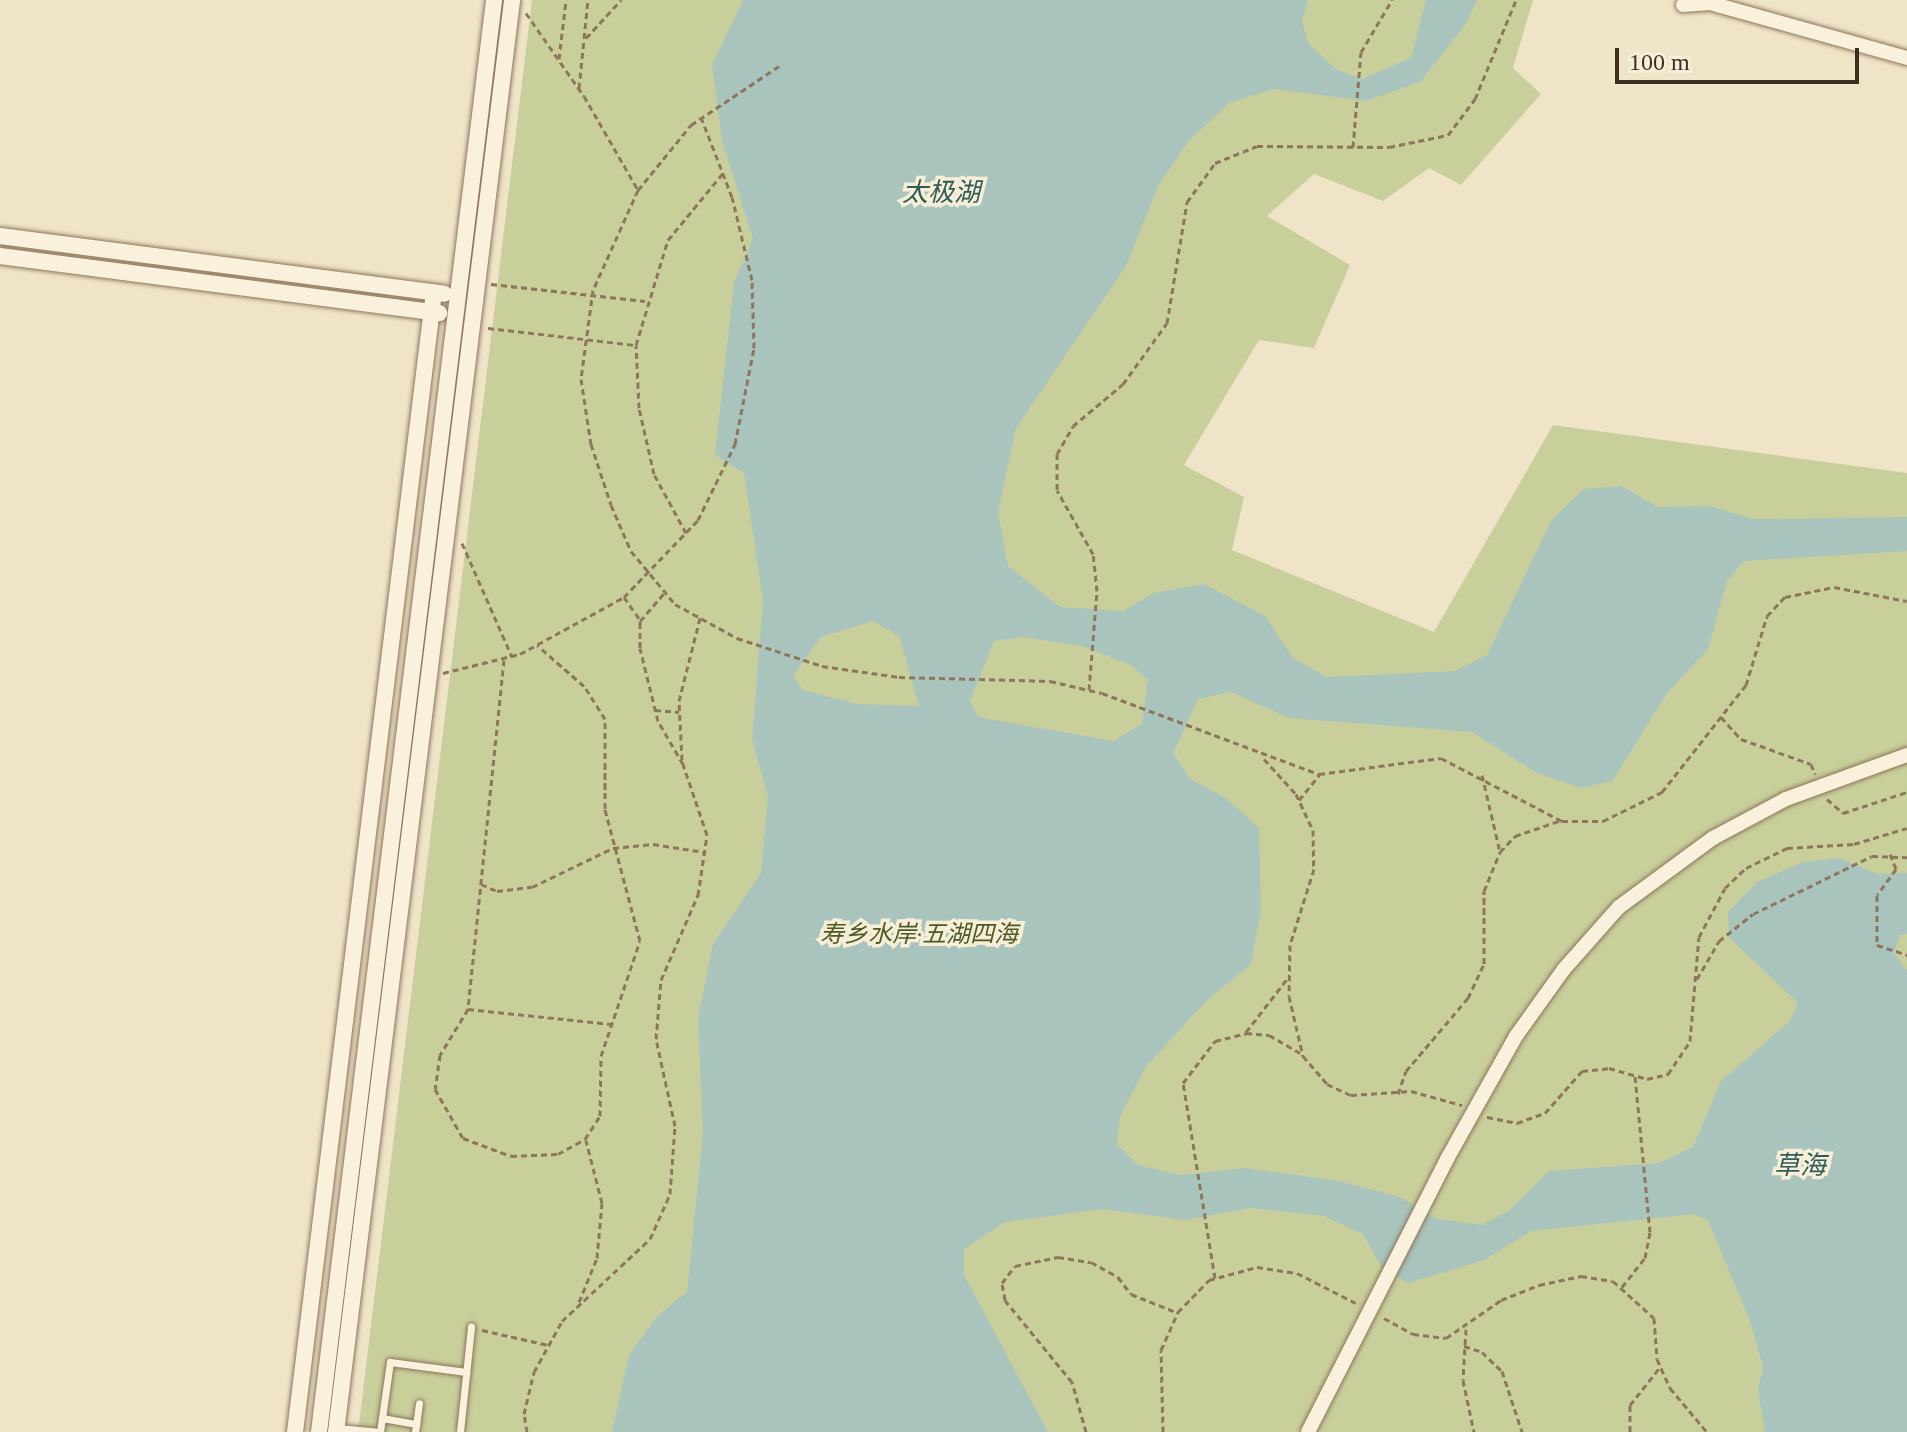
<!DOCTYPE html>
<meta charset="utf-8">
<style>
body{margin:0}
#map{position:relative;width:1907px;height:1432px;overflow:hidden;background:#f0e4c8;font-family:"Times New Roman","Noto Sans SC",serif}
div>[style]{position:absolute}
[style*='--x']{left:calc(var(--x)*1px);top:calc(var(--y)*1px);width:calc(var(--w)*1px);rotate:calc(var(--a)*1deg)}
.green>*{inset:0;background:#c9cf9b}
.water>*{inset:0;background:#a9c4bc}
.path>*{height:3px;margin-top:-1.5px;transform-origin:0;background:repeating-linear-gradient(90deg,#8d765c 0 6px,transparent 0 10px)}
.roads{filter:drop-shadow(0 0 2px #8d765c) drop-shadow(0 0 2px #8d765c)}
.service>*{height:7px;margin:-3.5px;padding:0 3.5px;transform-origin:3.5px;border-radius:3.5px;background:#faf1dc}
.minor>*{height:14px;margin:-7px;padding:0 7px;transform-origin:7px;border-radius:7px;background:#faf1dc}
.tertiary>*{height:16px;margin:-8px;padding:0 8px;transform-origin:8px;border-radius:8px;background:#faf1dc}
span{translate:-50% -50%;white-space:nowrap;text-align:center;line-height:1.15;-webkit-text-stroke:7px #f7eed8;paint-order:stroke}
.park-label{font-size:24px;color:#4d5a26;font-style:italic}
.water-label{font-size:26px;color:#2f5d5a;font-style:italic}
.scale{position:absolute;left:1615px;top:48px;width:244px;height:36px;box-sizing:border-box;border:4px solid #3d2e20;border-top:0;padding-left:10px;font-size:24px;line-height:28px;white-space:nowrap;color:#3d2e20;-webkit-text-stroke:6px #f7eed8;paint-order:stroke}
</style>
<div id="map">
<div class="green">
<i style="clip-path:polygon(532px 0,1533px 0,1513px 68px,1541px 94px,1461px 185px,1429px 168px,1383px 201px,1314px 174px,1267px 216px,1350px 265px,1314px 348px,1259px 340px,1184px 465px,1244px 497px,1232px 550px,1434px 632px,1553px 425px,1907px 473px,1907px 1432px,358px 1432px)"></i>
</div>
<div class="water">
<i style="clip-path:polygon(evenodd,743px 0,1308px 0,1302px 21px,1308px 43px,1337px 70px,1362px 79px,1411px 58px,1426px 0,1477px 0,1465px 25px,1420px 82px,1366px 101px,1274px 89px,1229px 103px,1188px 142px,1158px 186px,1126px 266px,1016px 428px,998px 512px,1008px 566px,1060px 607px,1123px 611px,1154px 593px,1204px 584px,1265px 616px,1293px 658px,1327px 677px,1455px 671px,1487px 655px,1551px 521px,1584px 489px,1621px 486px,1658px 507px,1710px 506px,1753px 519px,1907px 517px,1907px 551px,1744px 561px,1727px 581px,1708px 649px,1668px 692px,1612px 781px,1581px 788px,1535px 772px,1472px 732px,1289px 718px,1231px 692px,1198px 699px,1173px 753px,1190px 779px,1226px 798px,1259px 828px,1261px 911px,1251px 964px,1206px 1001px,1145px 1068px,1120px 1116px,1117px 1144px,1138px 1165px,1180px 1175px,1244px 1168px,1339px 1181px,1400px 1197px,1437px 1219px,1482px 1225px,1510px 1210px,1549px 1171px,1659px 1163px,1693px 1147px,1721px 1081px,1790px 1021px,1798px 1003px,1729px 937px,1728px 912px,1757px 882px,1804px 862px,1840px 858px,1877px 874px,1907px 873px,1907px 934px,1900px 935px,1894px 953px,1907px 970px,1907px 1432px,1765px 1432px,1758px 1390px,1763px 1367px,1750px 1321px,1708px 1220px,1694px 1214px,1531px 1231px,1484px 1260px,1408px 1283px,1382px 1268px,1363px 1234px,1324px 1216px,1251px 1208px,1185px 1220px,1103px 1209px,1005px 1222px,964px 1249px,964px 1275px,1048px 1432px,612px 1432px,629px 1355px,657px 1316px,687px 1292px,703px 1133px,698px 1019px,713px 944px,761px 873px,768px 797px,752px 739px,763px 601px,744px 473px,715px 455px,734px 283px,753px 239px,722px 140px,712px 65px,743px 0,873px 621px,899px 636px,919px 706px,857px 704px,803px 690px,793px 676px,821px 637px,873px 621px,743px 0,1023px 637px,1082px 646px,1131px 665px,1148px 680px,1142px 724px,1113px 741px,978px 717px,970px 701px,994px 641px,1023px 637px)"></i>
</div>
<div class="path">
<i style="--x:526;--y:13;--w:101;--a:55.1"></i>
<i style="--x:584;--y:96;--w:108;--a:60.1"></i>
<i style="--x:638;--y:190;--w:110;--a:114.2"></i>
<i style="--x:593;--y:290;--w:90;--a:97.7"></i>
<i style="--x:581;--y:379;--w:66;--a:81.3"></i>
<i style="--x:591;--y:444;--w:64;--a:71.8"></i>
<i style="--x:611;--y:505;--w:50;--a:66.5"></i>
<i style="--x:631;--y:551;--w:69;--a:50.3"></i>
<i style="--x:675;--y:604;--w:71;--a:28.7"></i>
<i style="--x:737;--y:638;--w:89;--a:18.2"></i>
<i style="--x:822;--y:666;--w:78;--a:8.1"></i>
<i style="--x:899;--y:677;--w:151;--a:1.5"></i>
<i style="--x:1050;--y:681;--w:53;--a:13"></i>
<i style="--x:1102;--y:693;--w:232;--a:20.5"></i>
<i style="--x:1319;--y:774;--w:123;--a:-7.5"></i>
<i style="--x:1441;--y:758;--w:136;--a:27.5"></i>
<i style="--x:1562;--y:821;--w:41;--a:0"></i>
<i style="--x:1603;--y:821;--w:66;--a:-26.2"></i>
<i style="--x:1662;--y:792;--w:136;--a:-51.9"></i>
<i style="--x:1746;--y:685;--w:72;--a:-73.1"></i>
<i style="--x:1767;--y:616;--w:26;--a:-47"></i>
<i style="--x:1785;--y:597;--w:50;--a:-11.5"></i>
<i style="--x:1834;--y:587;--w:74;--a:10.9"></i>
<i style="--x:586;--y:38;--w:52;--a:-47.4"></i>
<i style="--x:559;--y:59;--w:59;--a:-83.2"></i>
<i style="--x:579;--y:88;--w:88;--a:-84.2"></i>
<i style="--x:1353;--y:147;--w:95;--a:-85.2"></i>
<i style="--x:1361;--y:52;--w:61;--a:-59.2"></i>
<i style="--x:638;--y:190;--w:84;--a:-50.8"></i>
<i style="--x:691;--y:125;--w:110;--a:-33.8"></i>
<i style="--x:491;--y:284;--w:155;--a:6.3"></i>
<i style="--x:488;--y:328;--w:149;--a:6.6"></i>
<i style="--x:686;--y:533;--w:67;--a:-118.5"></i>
<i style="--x:654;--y:474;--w:68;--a:-102.8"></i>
<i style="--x:639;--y:408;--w:63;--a:-92.7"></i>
<i style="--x:636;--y:345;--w:110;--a:-73.1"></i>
<i style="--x:668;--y:240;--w:87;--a:-50.6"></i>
<i style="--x:462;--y:543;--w:124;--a:66.3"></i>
<i style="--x:624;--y:597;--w:28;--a:55"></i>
<i style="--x:504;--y:660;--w:351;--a:95.9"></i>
<i style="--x:468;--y:1009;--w:144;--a:6"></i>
<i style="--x:443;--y:673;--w:79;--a:-13.9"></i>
<i style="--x:520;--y:654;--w:119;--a:-28.7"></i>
<i style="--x:624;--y:597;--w:107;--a:-46.1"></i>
<i style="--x:698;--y:520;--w:85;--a:-64"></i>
<i style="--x:735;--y:444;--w:98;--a:-78.8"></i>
<i style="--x:754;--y:348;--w:68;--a:-91.7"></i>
<i style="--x:752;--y:280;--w:85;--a:-103.5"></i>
<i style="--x:732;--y:197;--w:86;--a:-111.2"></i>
<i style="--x:1089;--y:690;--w:99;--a:-85.4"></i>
<i style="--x:1097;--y:591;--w:37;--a:-96"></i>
<i style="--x:1093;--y:554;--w:73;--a:-119.4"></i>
<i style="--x:1057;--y:490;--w:36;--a:-90"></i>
<i style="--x:1057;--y:454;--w:32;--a:-60"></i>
<i style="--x:1073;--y:426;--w:65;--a:-40"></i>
<i style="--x:1123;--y:384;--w:75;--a:-54.2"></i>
<i style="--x:1167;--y:323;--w:123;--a:-80.6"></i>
<i style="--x:1187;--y:202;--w:48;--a:-54.3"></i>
<i style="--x:1215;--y:163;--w:45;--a:-22"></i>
<i style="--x:1257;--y:146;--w:132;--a:0.4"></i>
<i style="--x:1389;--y:147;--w:60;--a:-11.5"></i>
<i style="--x:1448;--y:135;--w:45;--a:-53.1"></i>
<i style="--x:1475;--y:99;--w:107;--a:-67.5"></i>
<i style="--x:655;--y:710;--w:24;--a:5"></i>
<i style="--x:1721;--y:717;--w:30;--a:48"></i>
<i style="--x:1741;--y:739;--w:74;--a:19.7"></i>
<i style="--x:1811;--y:764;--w:11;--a:68"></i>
<i style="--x:1264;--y:759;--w:47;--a:47.6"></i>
<i style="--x:1296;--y:794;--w:40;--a:65"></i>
<i style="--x:1313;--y:830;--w:39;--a:89"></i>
<i style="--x:1314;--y:869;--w:80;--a:107.5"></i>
<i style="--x:1290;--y:945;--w:51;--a:91.1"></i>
<i style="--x:1289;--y:996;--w:62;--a:76.9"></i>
<i style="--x:1303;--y:1056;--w:37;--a:49"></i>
<i style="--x:1327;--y:1084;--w:26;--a:25"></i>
<i style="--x:1351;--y:1095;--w:60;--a:-3.8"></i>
<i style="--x:1411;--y:1091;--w:53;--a:15.4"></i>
<i style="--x:682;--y:760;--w:59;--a:-92.9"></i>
<i style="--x:679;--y:701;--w:86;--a:-75.8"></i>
<i style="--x:1482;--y:775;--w:79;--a:76.8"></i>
<i style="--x:1500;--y:852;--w:22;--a:-47"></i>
<i style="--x:1515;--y:836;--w:46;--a:-18.8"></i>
<i style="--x:1827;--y:799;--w:21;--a:41"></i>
<i style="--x:1843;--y:813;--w:67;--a:-18.2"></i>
<i style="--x:1299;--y:800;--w:32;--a:-51"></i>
<i style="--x:1890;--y:854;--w:16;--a:68"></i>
<i style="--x:1896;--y:869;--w:32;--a:126"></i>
<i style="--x:1877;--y:895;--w:50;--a:90"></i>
<i style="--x:1877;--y:945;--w:32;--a:18"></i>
<i style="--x:481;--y:884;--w:17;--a:24"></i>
<i style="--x:497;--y:891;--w:35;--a:-7"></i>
<i style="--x:532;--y:887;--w:90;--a:-25.7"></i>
<i style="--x:613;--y:848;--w:40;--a:-5.7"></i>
<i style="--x:653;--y:844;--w:52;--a:8.9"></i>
<i style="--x:1697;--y:979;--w:44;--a:-59.9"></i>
<i style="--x:1719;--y:941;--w:43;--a:-38.5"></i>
<i style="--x:1753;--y:914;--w:132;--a:-26"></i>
<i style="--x:1872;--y:856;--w:35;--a:2"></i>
<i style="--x:468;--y:1009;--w:54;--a:121.3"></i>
<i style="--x:440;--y:1055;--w:34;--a:98"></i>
<i style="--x:435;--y:1089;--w:56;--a:60.3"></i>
<i style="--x:463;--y:1138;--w:51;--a:20.6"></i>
<i style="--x:511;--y:1156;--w:47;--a:-2.4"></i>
<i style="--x:558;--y:1154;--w:31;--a:-29"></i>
<i style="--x:585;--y:1139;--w:27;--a:-57"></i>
<i style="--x:600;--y:1116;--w:60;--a:-89"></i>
<i style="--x:601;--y:1056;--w:121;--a:-71.3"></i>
<i style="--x:640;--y:941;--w:137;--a:-104.9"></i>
<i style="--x:605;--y:809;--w:90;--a:-90"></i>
<i style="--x:605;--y:719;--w:39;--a:-122"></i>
<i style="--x:584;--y:686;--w:62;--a:-138.9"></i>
<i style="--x:1246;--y:1032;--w:72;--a:-52.3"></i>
<i style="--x:1398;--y:1094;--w:24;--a:-71"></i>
<i style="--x:1406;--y:1071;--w:96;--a:-49.7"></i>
<i style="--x:1468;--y:998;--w:38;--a:-65"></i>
<i style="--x:1484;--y:964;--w:73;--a:-90"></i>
<i style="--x:1484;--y:891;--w:42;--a:-67.7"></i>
<i style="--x:1487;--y:1117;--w:31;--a:11"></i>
<i style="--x:1517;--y:1123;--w:30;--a:-20"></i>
<i style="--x:1545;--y:1113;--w:56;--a:-48.6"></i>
<i style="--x:1582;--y:1071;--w:27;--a:-6"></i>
<i style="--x:1609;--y:1068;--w:40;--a:16"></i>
<i style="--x:1647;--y:1079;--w:22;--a:-13"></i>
<i style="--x:1668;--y:1074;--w:40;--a:-56"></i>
<i style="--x:1690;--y:1041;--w:104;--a:-85.1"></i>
<i style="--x:1699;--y:937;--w:55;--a:-62"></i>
<i style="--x:1725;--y:888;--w:29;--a:-44"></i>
<i style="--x:1746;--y:868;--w:46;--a:-26"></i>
<i style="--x:1787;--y:848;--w:67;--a:-3.4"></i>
<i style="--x:1854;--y:844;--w:55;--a:-16.8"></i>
<i style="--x:1215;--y:1278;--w:198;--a:-99.3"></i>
<i style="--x:1183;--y:1083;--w:53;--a:-52.7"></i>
<i style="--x:1215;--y:1041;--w:32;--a:-14"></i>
<i style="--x:1246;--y:1033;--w:23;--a:5"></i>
<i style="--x:1269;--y:1035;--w:36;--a:30"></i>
<i style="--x:1622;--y:1287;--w:37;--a:-52"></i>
<i style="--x:1645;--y:1258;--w:26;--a:-79"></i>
<i style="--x:1650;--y:1232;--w:157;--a:-95.5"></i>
<i style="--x:579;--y:1302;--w:48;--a:-67.8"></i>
<i style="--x:597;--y:1258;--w:55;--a:-84.8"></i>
<i style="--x:602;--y:1203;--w:65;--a:-104.3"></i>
<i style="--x:1384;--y:1318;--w:33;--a:29"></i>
<i style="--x:1413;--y:1334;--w:33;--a:7"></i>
<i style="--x:1446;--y:1338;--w:67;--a:-34.6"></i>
<i style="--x:1501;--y:1300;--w:41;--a:-21.5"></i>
<i style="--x:1539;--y:1285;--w:43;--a:-12.1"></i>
<i style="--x:1581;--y:1276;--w:32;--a:9"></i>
<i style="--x:1613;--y:1281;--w:55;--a:42.1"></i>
<i style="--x:1654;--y:1318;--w:41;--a:85.8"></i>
<i style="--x:1657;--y:1359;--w:32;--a:66"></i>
<i style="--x:1670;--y:1388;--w:57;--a:49.9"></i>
<i style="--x:1466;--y:1329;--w:51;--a:93.4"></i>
<i style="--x:1463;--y:1380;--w:53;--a:78.1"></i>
<i style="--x:482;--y:1330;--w:68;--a:12.8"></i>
<i style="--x:1464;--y:1346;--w:19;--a:18"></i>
<i style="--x:1482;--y:1352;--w:28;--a:44"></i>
<i style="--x:1502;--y:1371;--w:64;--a:71.8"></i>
<i style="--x:527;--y:1432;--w:18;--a:-99"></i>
<i style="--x:524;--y:1414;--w:43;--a:-76.6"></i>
<i style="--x:534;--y:1372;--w:58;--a:-61.2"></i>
<i style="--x:562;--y:1321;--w:120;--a:-43"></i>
<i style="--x:650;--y:1239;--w:49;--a:-66"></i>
<i style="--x:670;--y:1194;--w:68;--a:-85.8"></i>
<i style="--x:675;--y:1126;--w:89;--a:-102.3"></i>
<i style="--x:656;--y:1039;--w:59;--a:-85.2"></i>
<i style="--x:661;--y:980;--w:93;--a:-66.5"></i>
<i style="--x:698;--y:895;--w:61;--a:-81.5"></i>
<i style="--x:707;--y:835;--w:75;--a:-108.7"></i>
<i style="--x:683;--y:764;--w:50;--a:-120.2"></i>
<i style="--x:658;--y:721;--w:75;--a:-103.9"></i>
<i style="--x:640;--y:648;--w:27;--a:-90"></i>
<i style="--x:640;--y:621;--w:38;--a:-49"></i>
<i style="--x:1086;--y:1432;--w:52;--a:-105.6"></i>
<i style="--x:1072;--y:1382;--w:106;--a:-129.3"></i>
<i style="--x:1005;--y:1300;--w:17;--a:-100"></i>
<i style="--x:1002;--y:1283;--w:21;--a:-53"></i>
<i style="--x:1015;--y:1266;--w:44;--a:-11.8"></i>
<i style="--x:1058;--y:1257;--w:33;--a:9"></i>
<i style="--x:1091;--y:1262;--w:31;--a:29"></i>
<i style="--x:1118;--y:1277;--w:21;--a:53"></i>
<i style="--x:1131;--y:1294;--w:48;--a:21.8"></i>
<i style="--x:1163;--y:1432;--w:82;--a:-91.4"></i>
<i style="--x:1161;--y:1350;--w:42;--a:-65.9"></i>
<i style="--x:1178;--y:1312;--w:45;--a:-45.9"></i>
<i style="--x:1209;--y:1280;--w:50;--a:-15.2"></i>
<i style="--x:1257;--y:1267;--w:40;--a:8.5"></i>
<i style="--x:1297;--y:1273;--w:66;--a:27"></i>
<i style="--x:1630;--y:1432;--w:27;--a:-90"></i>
<i style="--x:1630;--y:1405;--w:48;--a:-51.7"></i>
</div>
<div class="roads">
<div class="service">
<i style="--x:382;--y:1418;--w:35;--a:10"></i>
<i style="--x:338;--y:1428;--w:42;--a:5.4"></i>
<i style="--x:380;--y:1432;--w:71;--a:-81.9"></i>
<i style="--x:390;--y:1362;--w:77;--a:7.5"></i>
<i style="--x:415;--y:1432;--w:29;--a:-82"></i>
<i style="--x:460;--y:1432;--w:106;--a:-84"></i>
</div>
<div class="minor">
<i style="--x:1683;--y:5;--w:27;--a:-4"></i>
<i style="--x:1710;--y:3;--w:205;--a:15.6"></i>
<i style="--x:1308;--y:1432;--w:306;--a:-63"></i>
<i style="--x:1447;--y:1159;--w:141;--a:-60.7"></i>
<i style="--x:1516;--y:1036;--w:82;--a:-54.4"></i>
<i style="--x:1564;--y:969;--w:83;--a:-48.4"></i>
<i style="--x:1619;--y:907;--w:117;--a:-36.3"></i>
<i style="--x:1713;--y:838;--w:83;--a:-28.1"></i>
<i style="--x:1786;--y:799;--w:129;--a:-20"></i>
</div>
<div class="tertiary">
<i style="--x:0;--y:236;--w:448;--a:7.4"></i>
<i style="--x:0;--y:256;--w:443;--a:7.4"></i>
<i style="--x:295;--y:1432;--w:1148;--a:-83.05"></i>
<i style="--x:319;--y:1432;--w:1443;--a:-83.03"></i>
<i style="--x:336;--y:1432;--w:1443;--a:-82.99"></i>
</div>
</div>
<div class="park-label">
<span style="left:919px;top:935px">寿乡水岸·五湖四海</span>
</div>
<div class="water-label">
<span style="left:941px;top:193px">太极湖</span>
<span style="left:1800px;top:1166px">草海</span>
</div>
<div class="scale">100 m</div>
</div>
